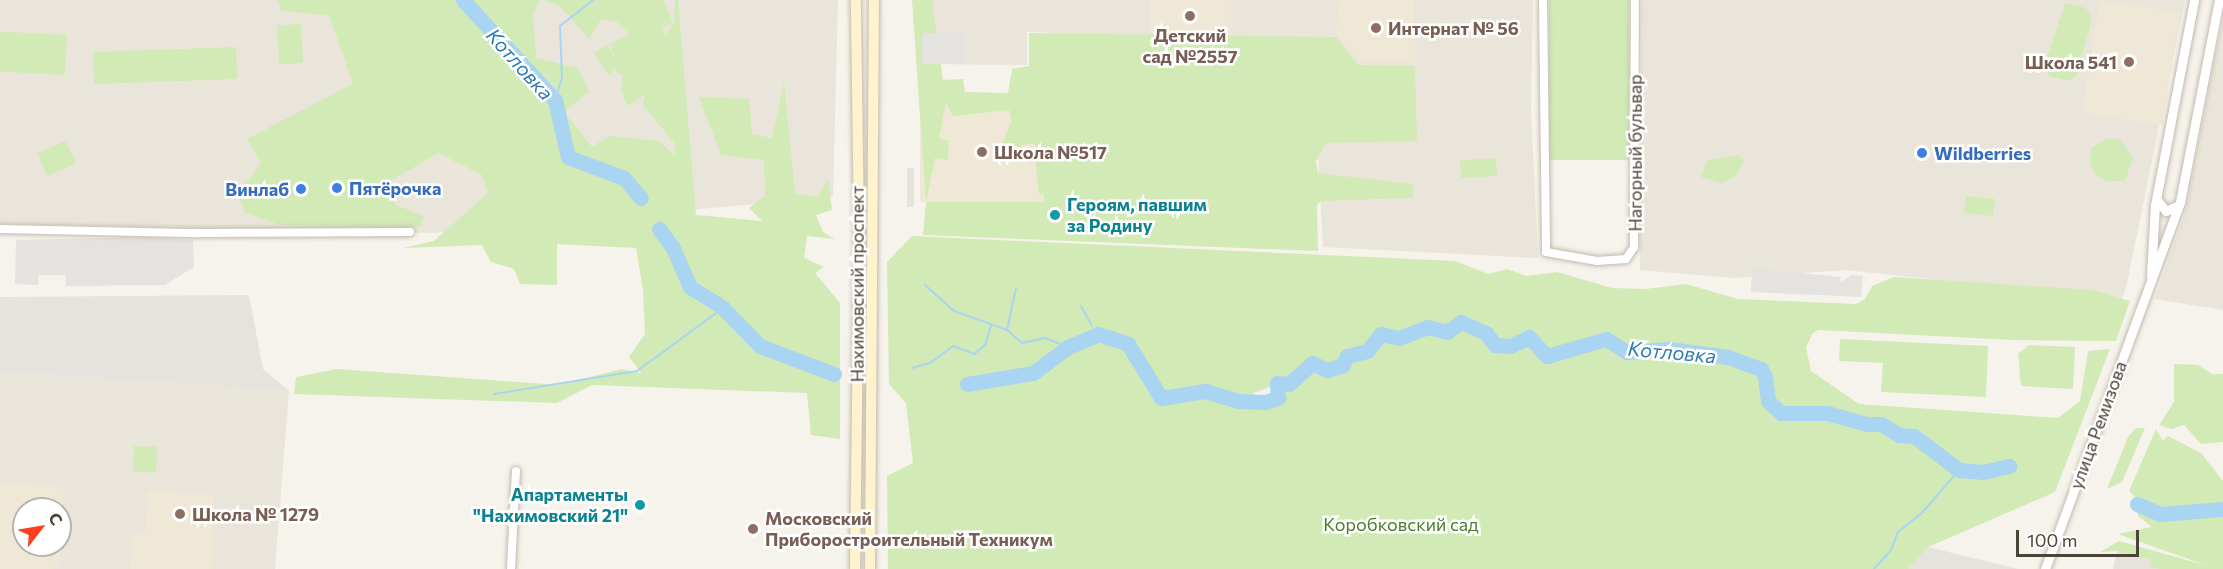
<!DOCTYPE html>
<meta charset="utf-8">
<style>
body{margin:0}
#map{position:relative;width:2223px;height:569px;overflow:hidden;background:#f6f3ec;font-family:Commissioner,sans-serif}
div>[style]{position:absolute}
[style*='--x']{left:calc(var(--x)*1px);top:calc(var(--y)*1px);width:calc(var(--w)*1px);rotate:calc(var(--a)*1deg)}
.residential>*{inset:0;background:#eae5da}
.industrial>*{inset:0;background:#e6e2dd}
.education>*{inset:0;background:#efe8d6;transform-origin:0 0}
.green>*{inset:0;background:#d2eab5;transform-origin:0 0}
.parking>*{inset:0;background:#e5e3e0;transform-origin:0 0}
.stream>*{height:2px;margin:-1px;padding:0 1px;transform-origin:1px;border-radius:1px;background:#a9d4f2}
.river>*{height:15px;margin:-7.5px;padding:0 7.5px;transform-origin:7.5px;border-radius:7.5px;background:#a9d4f2}
.roads{filter:drop-shadow(0 0 2px #c2bbae) drop-shadow(0 0 2px #c2bbae)}
.minor>*{height:8px;margin:-4px;padding:0 4px;transform-origin:4px;border-radius:4px;background:#fff}
.tertiary>*{height:9px;margin:-4.5px;padding:0 4.5px;transform-origin:4.5px;border-radius:4.5px;background:#fff}
.secondary>*{height:10px;margin:-5px;padding:0 5px;transform-origin:5px;border-radius:5px;background:#fff3cd}
.dots>*{width:16px;height:16px;translate:-50% -50%;box-sizing:border-box;border:3px solid #fff;border-radius:50%}
span{translate:-50% -50%;white-space:nowrap;text-align:center;line-height:1.15;-webkit-text-stroke:5px #fff;paint-order:stroke}
.education-label{font-size:18px;color:#785e54;font-weight:700}
.left{translate:0 -50%;text-align:left}
.right{translate:-100% -50%;text-align:right}
.street-label{font-size:18px;color:#4b4439}
.shop-label{font-size:18px;color:#366cbe;font-weight:700}
.culture-label{font-size:18px;color:#0d838f;font-weight:700}
.park-label{font-size:18px;color:#4a7f2a}
.water-label{font-size:20px;color:#2e7ab2;font-style:italic}
.north{position:absolute;left:12px;top:497px;width:60px;height:60px;box-sizing:border-box;background:#fff;border:2px solid #b7b4b0;border-radius:50%;rotate:59deg;font-size:16px;font-weight:700;line-height:24px;text-align:center;color:#4b4439}
.north::after{content:'';display:block;margin:auto;width:21px;height:27px;background:#fc3f1d;clip-path:polygon(50% 0,100% 100%,50% 72%,0 100%)}
.scale{position:absolute;left:2016px;top:530px;width:123px;height:27px;box-sizing:border-box;border:3px solid #4b4439;border-top:0;padding-left:8px;font-size:18px;line-height:21px;white-space:nowrap;color:#4b4439;-webkit-text-stroke:4px #fff;paint-order:stroke}
</style>
<div id="map">
<div class="residential">
<i style="clip-path:polygon(0 0,838px 0,833px 197px,432px 233px,0 224px)"></i>
<i style="clip-path:polygon(920px 0,1533px 0,1531px 110px,1538px 258px,1323px 247px,1312px 41px,1027px 32px,1027px 65px,922px 64px)"></i>
<i style="clip-path:polygon(1642px 0,2185px 0,2126px 288px,2111px 328px,1967px 283px,1846px 270px,1734px 278px,1640px 270px)"></i>
<i style="clip-path:polygon(2223px 17px,2223px 310px,2155px 299px,2186px 209px)"></i>
<i style="clip-path:polygon(evenodd,0 372px,289px 391px,275px 569px,0 569px,0 372px,24px 509px,60px 509px,60px 545px,24px 545px,24px 509px)"></i>
</div>
<div class="industrial">
<i style="clip-path:polygon(249px 295px,263px 369px,289px 391px,0 372px,0 297px)"></i>
<i style="clip-path:polygon(1928px 547px,2018px 569px,1908px 569px)"></i>
<i style="clip-path:polygon(2117px 551px,2151px 560px,2150px 567px,2160px 569px,2113px 569px)"></i>
</div>
<div class="education">
<i style="left:1150px;top:0;width:81px;height:31px"></i>
<i style="clip-path:polygon(1339px 0,1414px 0,1416px 63px,1358px 61px,1336px 34px)"></i>
<i style="left:2100px;top:0;width:81px;height:114px;rotate:9deg"></i>
<i style="left:920px;top:105px;width:124px;height:97px"></i>
<i style="clip-path:polygon(evenodd,0 482px,58px 487px,64px 492px,59px 564px,52px 569px,0 569px,0 482px,24px 509px,60px 509px,60px 545px,24px 545px,24px 509px)"></i>
<i style="clip-path:polygon(148px 491px,215px 495px,211px 569px,130px 569px,133px 534px,145px 535px)"></i>
</div>
<div class="green">
<i style="clip-path:polygon(278px 0,540px 0,533px 13px,536px 58px,578px 68px,589px 92px,564px 112px,592px 147px,609px 136px,659px 141px,674px 155px,675px 144px,643px 105px,645px 94px,627px 106px,621px 90px,623px 76px,615px 70px,608px 75px,594px 53px,607px 45px,615px 57px,610px 44px,629px 34px,617px 22px,601px 19px,589px 39px,559px 5px,542px 0,663px 0,673px 23px,662px 28px,665px 35px,674px 24px,675px 0,678px 0,696px 215px,762px 221px,749px 208px,765px 196px,764px 160px,721px 155px,699px 97px,749px 99px,752px 134px,772px 138px,784px 82px,795px 194px,818px 197px,828px 178px,832px 210px,816px 215px,823px 232px,835px 239px,807px 236px,804px 258px,824px 267px,815px 273px,840px 303px,840px 439px,811px 435px,807px 393px,592px 385px,557px 403px,294px 394px,296px 377px,337px 369px,559px 385px,621px 369px,641px 373px,629px 357px,645px 334px,643px 290px,636px 248px,557px 244px,557px 285px,520px 284px,514px 269px,491px 262px,482px 245px,403px 248px,434px 241px,488px 193px,482px 175px,438px 153px,384px 185px,396px 205px,424px 216px,420px 227px,280px 225px,245px 213px,238px 194px,261px 163px,247px 139px,353px 84px,329px 15px,281px 11px)"></i>
<i style="clip-path:polygon(evenodd,912px 0,932px 0,943px 80px,963px 79px,965px 92px,1008px 93px,1012px 69px,1029px 66px,1029px 33px,1336px 37px,1358px 65px,1415px 66px,1417px 141px,1326px 143px,1316px 161px,1318px 173px,1413px 184px,1413px 198px,1321px 201px,1317px 205px,1318px 251px,923px 235px,926px 202px,912px 0,946px 103px,953px 116px,1009px 110px,1012px 121px,1001px 146px,1021px 160px,1022px 145px,1035px 143px,1038px 191px,1043px 196px,1044px 186px,1044px 202px,926px 202px,935px 158px,948px 160px,949px 141px,939px 138px,946px 103px)"></i>
<i style="left:1549px;top:0;width:80px;height:160px"></i>
<i style="clip-path:polygon(2065px 3px,2086px 8px,2092px 19px,2077px 75px,2068px 81px,2049px 76px,2044px 67px)"></i>
<i style="left:301px;top:24px;width:39px;height:24px;rotate:87deg"></i>
<i style="left:67px;top:35px;width:40px;height:67px;rotate:93deg"></i>
<i style="left:236px;top:47px;width:32px;height:143px;rotate:88deg"></i>
<i style="clip-path:polygon(2107px 139px,2119px 139px,2133px 157px,2125px 181px,2107px 181px,2097px 176px,2090px 164px,2091px 148px)"></i>
<i style="left:66px;top:141px;width:25px;height:31px;rotate:67deg"></i>
<i style="clip-path:polygon(1737px 155px,1744px 160px,1736px 176px,1722px 183px,1701px 177px,1707px 161px)"></i>
<i style="left:1496px;top:158px;width:18px;height:36px;rotate:87deg"></i>
<i style="left:1966px;top:196px;width:29px;height:17px;rotate:6deg"></i>
<i style="clip-path:polygon(evenodd,912px 236px,1455px 261px,1488px 274px,1507px 269px,1527px 276px,1557px 272px,1612px 288px,1645px 289px,1686px 284px,1738px 299px,1856px 304px,1865px 299px,1872px 286px,1894px 277px,2093px 290px,2130px 301px,2116px 341px,2012px 340px,1819px 330px,1813px 333px,1806px 347px,1811px 371px,1859px 404px,2058px 418px,2080px 401px,2088px 351px,2110px 349px,2055px 492px,1928px 547px,1908px 569px,888px 569px,887px 476px,913px 463px,906px 403px,889px 384px,887px 262px,912px 236px,1279px 384px,1279px 398px,1266px 403px,1253px 393px,1279px 384px)"></i>
<i style="clip-path:polygon(1840px 339px,1988px 346px,1986px 397px,1881px 392px,1883px 363px,1839px 361px)"></i>
<i style="clip-path:polygon(2029px 345px,2075px 347px,2073px 389px,2021px 386px,2018px 354px)"></i>
<i style="clip-path:polygon(2174px 364px,2198px 365px,2212px 374px,2223px 374px,2223px 442px,2201px 444px,2184px 425px,2172px 429px,2159px 425px,2174px 402px)"></i>
<i style="clip-path:polygon(2136px 428px,2145px 428px,2122px 482px,2107px 489px,2128px 437px)"></i>
<i style="clip-path:polygon(2156px 429px,2163px 441px,2168px 436px,2201px 453px,2223px 481px,2223px 569px,2160px 569px,2150px 567px,2151px 560px,2117px 551px,2100px 552px,2119px 541px,2208px 566px,2118px 534px,2152px 527px,2138px 516px,2136px 498px,2129px 491px)"></i>
<i style="left:134px;top:446px;width:23px;height:26px;rotate:2deg"></i>
</div>
<div class="parking">
<i style="left:922px;top:33px;width:41px;height:31px"></i>
<i style="left:907px;top:168px;width:7px;height:39px"></i>
<i style="clip-path:polygon(141px 237px,193px 240px,194px 267px,165px 285px,66px 286px,65px 275px,39px 275px,38px 285px,15px 284px,16px 240px)"></i>
<i style="clip-path:polygon(1752px 268px,1841px 277px,1840px 282px,1852px 275px,1863px 276px,1861px 297px,1751px 292px)"></i>
</div>
<div class="stream">
<i style="--x:555;--y:100;--w:22;--a:-72"></i>
<i style="--x:562;--y:79;--w:53;--a:-92.2"></i>
<i style="--x:560;--y:26;--w:42;--a:-38.2"></i>
<i style="--x:925;--y:285;--w:39;--a:42"></i>
<i style="--x:954;--y:311;--w:56;--a:19.7"></i>
<i style="--x:1007;--y:330;--w:20;--a:41"></i>
<i style="--x:1022;--y:343;--w:24;--a:-12"></i>
<i style="--x:1045;--y:338;--w:25;--a:21"></i>
<i style="--x:1081;--y:306;--w:23;--a:61"></i>
<i style="--x:1007;--y:330;--w:43;--a:-77.9"></i>
<i style="--x:1096;--y:331;--w:4;--a:56"></i>
<i style="--x:912;--y:368;--w:19;--a:-16"></i>
<i style="--x:930;--y:363;--w:29;--a:-36"></i>
<i style="--x:953;--y:346;--w:22;--a:21"></i>
<i style="--x:974;--y:354;--w:14;--a:-39"></i>
<i style="--x:985;--y:345;--w:21;--a:-73"></i>
<i style="--x:494;--y:394;--w:145;--a:-9.1"></i>
<i style="--x:637;--y:371;--w:107;--a:-36.2"></i>
<i style="--x:1874;--y:569;--w:25;--a:-48"></i>
<i style="--x:1891;--y:550;--w:19;--a:-69"></i>
<i style="--x:1898;--y:532;--w:29;--a:-38"></i>
<i style="--x:1921;--y:514;--w:58;--a:-49.2"></i>
</div>
<div class="river">
<i style="--x:463;--y:0;--w:136;--a:47.4"></i>
<i style="--x:555;--y:100;--w:58;--a:77.2"></i>
<i style="--x:568;--y:157;--w:60;--a:20.6"></i>
<i style="--x:624;--y:178;--w:26;--a:50"></i>
<i style="--x:659;--y:229;--w:24;--a:54"></i>
<i style="--x:673;--y:248;--w:43;--a:66.4"></i>
<i style="--x:690;--y:287;--w:39;--a:32"></i>
<i style="--x:723;--y:308;--w:53;--a:45.8"></i>
<i style="--x:760;--y:346;--w:79;--a:20.7"></i>
<i style="--x:967;--y:384;--w:67;--a:-9.5"></i>
<i style="--x:1033;--y:373;--w:44;--a:-36.6"></i>
<i style="--x:1068;--y:347;--w:33;--a:-23"></i>
<i style="--x:1098;--y:334;--w:32;--a:18"></i>
<i style="--x:1128;--y:344;--w:63;--a:58.6"></i>
<i style="--x:1161;--y:398;--w:45;--a:-9"></i>
<i style="--x:1205;--y:391;--w:34;--a:17"></i>
<i style="--x:1238;--y:401;--w:27;--a:2"></i>
<i style="--x:1265;--y:402;--w:14;--a:-17"></i>
<i style="--x:1278;--y:398;--w:15;--a:-94"></i>
<i style="--x:1277;--y:383;--w:12;--a:5"></i>
<i style="--x:1289;--y:384;--w:31;--a:-42"></i>
<i style="--x:1312;--y:363;--w:17;--a:25"></i>
<i style="--x:1327;--y:370;--w:17;--a:-17"></i>
<i style="--x:1343;--y:365;--w:10;--a:-66"></i>
<i style="--x:1347;--y:356;--w:21;--a:-14"></i>
<i style="--x:1367;--y:351;--w:22;--a:-51"></i>
<i style="--x:1381;--y:334;--w:18;--a:13"></i>
<i style="--x:1399;--y:338;--w:30;--a:-21"></i>
<i style="--x:1427;--y:327;--w:21;--a:14"></i>
<i style="--x:1447;--y:332;--w:17;--a:-36"></i>
<i style="--x:1461;--y:322;--w:27;--a:24"></i>
<i style="--x:1486;--y:333;--w:15;--a:53"></i>
<i style="--x:1495;--y:345;--w:15;--a:4"></i>
<i style="--x:1510;--y:346;--w:21;--a:-25"></i>
<i style="--x:1529;--y:337;--w:26;--a:47"></i>
<i style="--x:1547;--y:356;--w:61;--a:-16.1"></i>
<i style="--x:1606;--y:339;--w:25;--a:32"></i>
<i style="--x:1627;--y:352;--w:42;--a:-4.1"></i>
<i style="--x:1669;--y:349;--w:60;--a:7.7"></i>
<i style="--x:1728;--y:357;--w:35;--a:20"></i>
<i style="--x:1761;--y:369;--w:8;--a:60"></i>
<i style="--x:1765;--y:376;--w:25;--a:83"></i>
<i style="--x:1768;--y:401;--w:18;--a:43"></i>
<i style="--x:1781;--y:413;--w:46;--a:0"></i>
<i style="--x:1827;--y:413;--w:41;--a:15.4"></i>
<i style="--x:1867;--y:424;--w:14;--a:0"></i>
<i style="--x:1881;--y:424;--w:21;--a:31"></i>
<i style="--x:1899;--y:435;--w:15;--a:4"></i>
<i style="--x:1914;--y:436;--w:56;--a:37.1"></i>
<i style="--x:1959;--y:470;--w:24;--a:5"></i>
<i style="--x:1983;--y:472;--w:27;--a:-13"></i>
<i style="--x:2137;--y:504;--w:25;--a:23"></i>
<i style="--x:2160;--y:514;--w:63;--a:-4.5"></i>
</div>
<div class="roads">
<div class="minor">
<i style="--x:1543;--y:0;--w:252;--a:89.3"></i>
<i style="--x:1546;--y:252;--w:52;--a:10"></i>
<i style="--x:1597;--y:261;--w:29;--a:-4"></i>
<i style="--x:1626;--y:259;--w:14;--a:-56"></i>
<i style="--x:1634;--y:247;--w:247;--a:-89.8"></i>
<i style="--x:0;--y:229;--w:198;--a:1.2"></i>
<i style="--x:198;--y:233;--w:212;--a:-0.3"></i>
<i style="--x:511;--y:569;--w:98;--a:-87.1"></i>
</div>
<div class="tertiary">
<i style="--x:2157;--y:200;--w:14;--a:51"></i>
<i style="--x:2166;--y:211;--w:14;--a:-25"></i>
<i style="--x:2151;--y:276;--w:71;--a:-86.8"></i>
<i style="--x:2155;--y:205;--w:209;--a:-79.2"></i>
<i style="--x:2045;--y:569;--w:391;--a:-69.8"></i>
<i style="--x:2180;--y:202;--w:206;--a:-79.1"></i>
</div>
<div class="secondary">
<i style="--x:855;--y:569;--w:341;--a:-89.3"></i>
<i style="--x:859;--y:228;--w:228;--a:-90.8"></i>
<i style="--x:870;--y:569;--w:569;--a:-89.6"></i>
</div>
</div>
<div class="dots">
<i style="left:1190px;top:16px;background:#8d6e63"></i>
<i style="left:1376px;top:28px;background:#8d6e63"></i>
<i style="left:2129px;top:62px;background:#8d6e63"></i>
<i style="left:982px;top:152px;background:#8d6e63"></i>
<i style="left:1922px;top:153px;background:#3f7fe0"></i>
<i style="left:337px;top:188px;background:#3f7fe0"></i>
<i style="left:301px;top:189px;background:#3f7fe0"></i>
<i style="left:1055px;top:215px;background:#0f9aa8"></i>
<i style="left:640px;top:505px;background:#0f9aa8"></i>
<i style="left:180px;top:514px;background:#8d6e63"></i>
<i style="left:753px;top:529px;background:#8d6e63"></i>
</div>
<div class="education-label">
<span class="left" style="left:1388px;top:28px">Интернат № 56</span>
<span style="left:1190px;top:46px">Детский<br>сад №2557</span>
<span class="right" style="left:2117px;top:62px">Школа 541</span>
<span class="left" style="left:994px;top:152px">Школа №517</span>
<span class="left" style="left:192px;top:514px">Школа № 1279</span>
<span class="left" style="left:765px;top:529px">Московский<br>Приборостроительный Техникум</span>
</div>
<div class="street-label">
<span style="left:1635px;top:153px;rotate:-90deg">Нагорный бульвар</span>
<span style="left:857px;top:284px;rotate:-90deg">Нахимовский проспект</span>
<span style="left:2098px;top:425px;rotate:-70deg">улица Ремизова</span>
</div>
<div class="shop-label">
<span class="left" style="left:1934px;top:153px">Wildberries</span>
<span class="left" style="left:349px;top:188px">Пятёрочка</span>
<span class="right" style="left:289px;top:189px">Винлаб</span>
</div>
<div class="culture-label">
<span class="left" style="left:1067px;top:215px">Героям, павшим<br>за Родину</span>
<span class="right" style="left:628px;top:505px">Апартаменты<br>"Нахимовский 21"</span>
</div>
<div class="park-label">
<span style="left:1401px;top:524px">Коробковский сад</span>
</div>
<div class="water-label">
<span style="left:520px;top:64px;rotate:48deg">Котловка</span>
<span style="left:1672px;top:352px;rotate:5deg">Котловка</span>
</div>
<div class="north">С</div>
<div class="scale">100 m</div>
</div>
